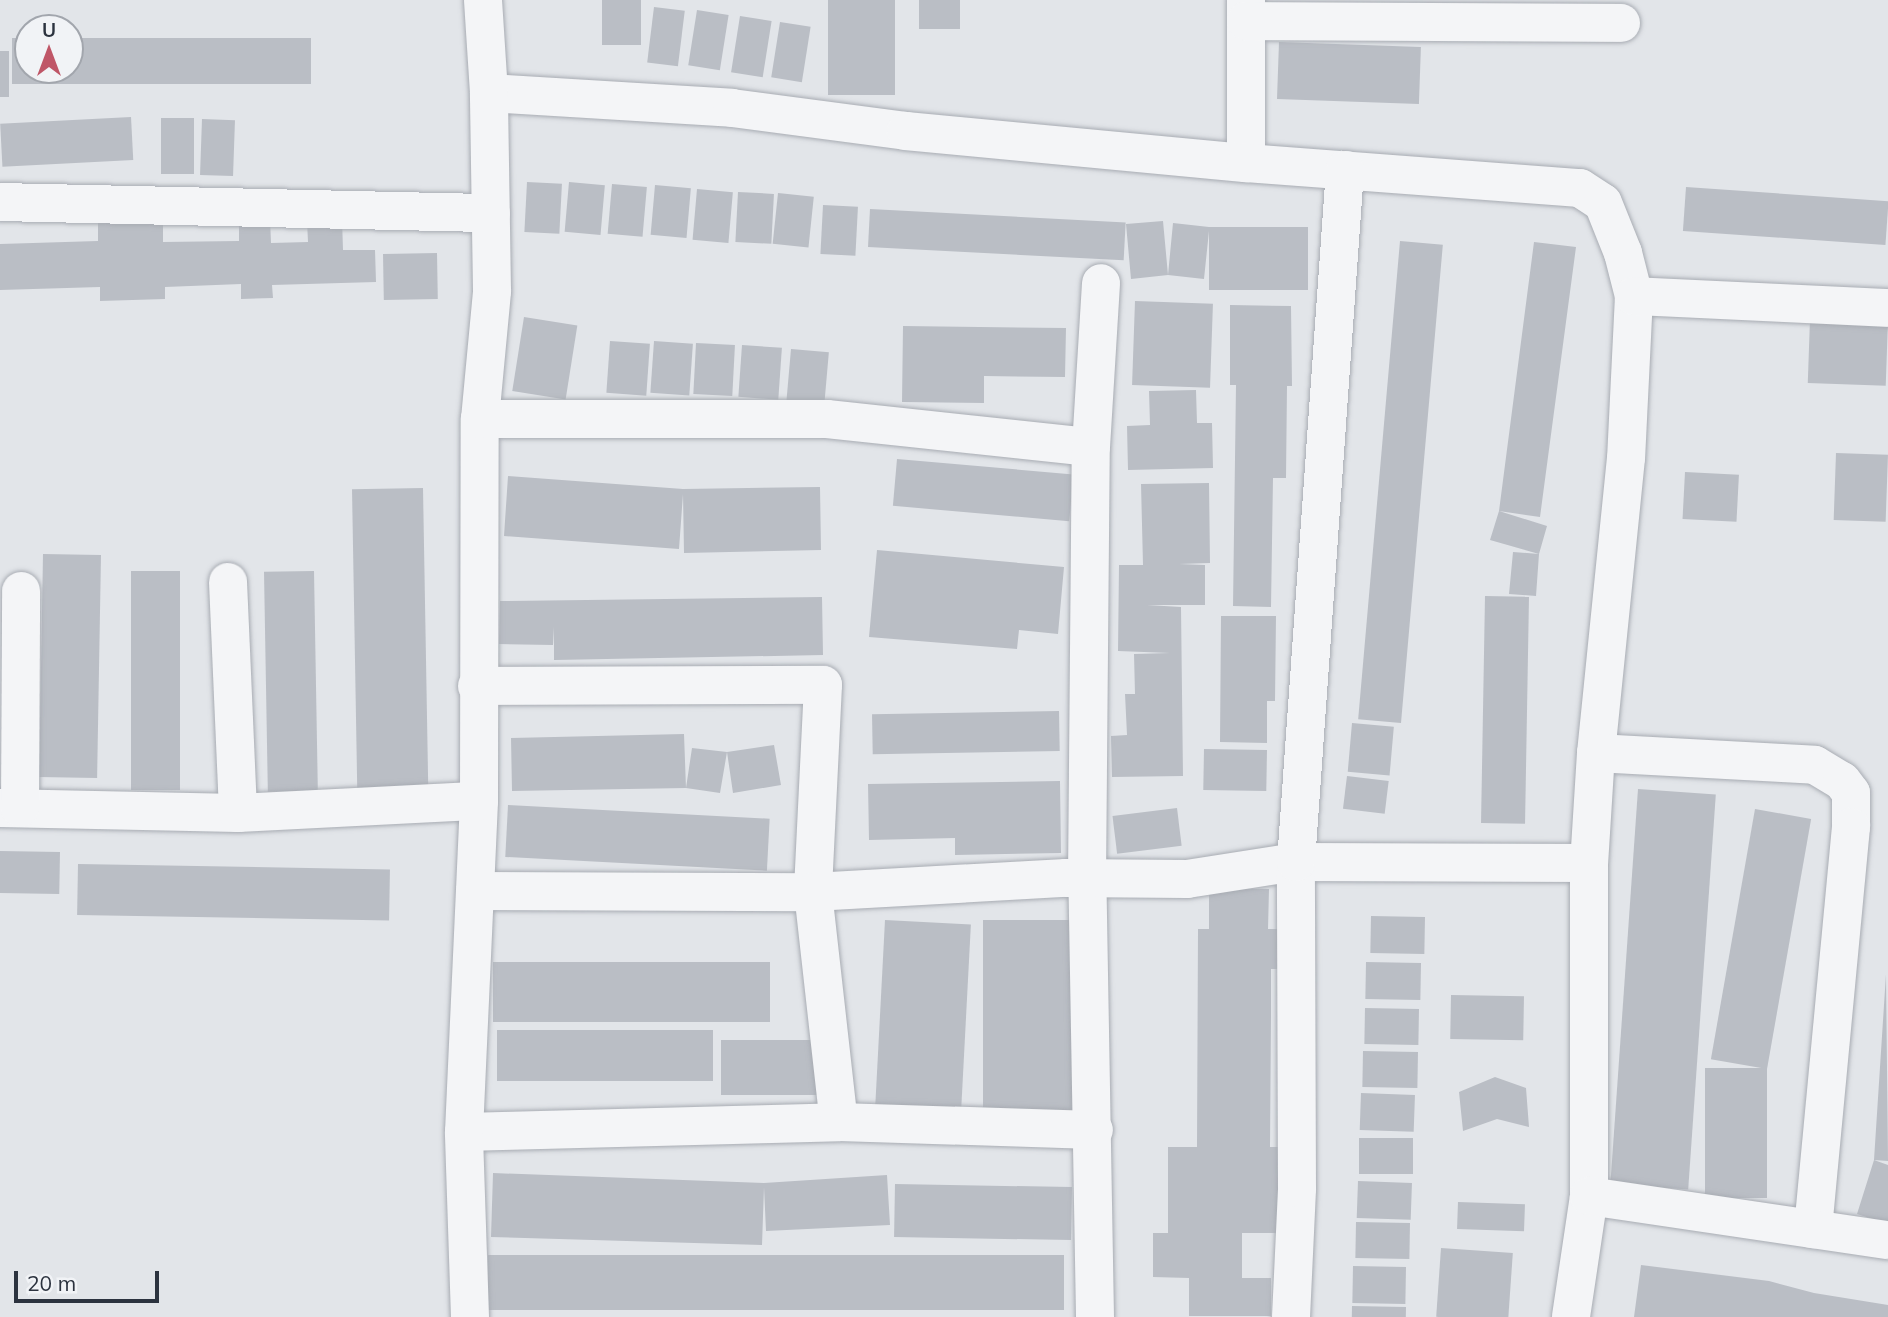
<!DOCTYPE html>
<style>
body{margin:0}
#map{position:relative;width:1888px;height:1317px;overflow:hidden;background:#e2e5e9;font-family:Mulish,sans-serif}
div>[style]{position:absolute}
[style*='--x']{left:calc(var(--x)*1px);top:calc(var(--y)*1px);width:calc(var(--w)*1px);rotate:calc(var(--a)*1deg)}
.building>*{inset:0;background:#babec5;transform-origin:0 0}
.roads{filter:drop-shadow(0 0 2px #a8acb3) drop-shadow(0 0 2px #a8acb3)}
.minor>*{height:38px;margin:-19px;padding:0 19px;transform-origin:19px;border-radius:19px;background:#f4f5f7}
span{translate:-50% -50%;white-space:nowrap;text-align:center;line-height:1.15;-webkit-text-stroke:7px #f1f3f6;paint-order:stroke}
.north{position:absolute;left:14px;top:14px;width:70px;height:70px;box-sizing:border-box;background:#f1f3f6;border:2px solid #a2a6ad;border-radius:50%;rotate:0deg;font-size:19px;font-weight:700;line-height:28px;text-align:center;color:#2c333f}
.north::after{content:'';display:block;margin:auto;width:24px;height:32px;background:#bf5667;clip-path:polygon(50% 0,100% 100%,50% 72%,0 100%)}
.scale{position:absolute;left:14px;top:1271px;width:145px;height:32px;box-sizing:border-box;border:4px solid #2c333f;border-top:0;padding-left:9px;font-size:21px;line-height:24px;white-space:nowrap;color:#2c333f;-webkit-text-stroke:5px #f1f3f6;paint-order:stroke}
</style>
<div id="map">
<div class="building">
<i style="left:602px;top:0;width:39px;height:45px"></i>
<i style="left:828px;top:0;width:67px;height:95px"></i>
<i style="left:919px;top:0;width:41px;height:29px"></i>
<i style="left:654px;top:7px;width:31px;height:56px;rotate:7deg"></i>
<i style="left:697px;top:10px;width:32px;height:56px;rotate:9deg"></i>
<i style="left:740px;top:16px;width:32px;height:57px;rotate:9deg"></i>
<i style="left:780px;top:22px;width:31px;height:56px;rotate:9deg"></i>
<i style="clip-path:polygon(12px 38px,28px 38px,28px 70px,70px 70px,70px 38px,311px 38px,311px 84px,12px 84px)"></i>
<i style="left:1279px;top:42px;width:142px;height:57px;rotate:2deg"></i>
<i style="left:0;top:51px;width:9px;height:46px"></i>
<i style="left:131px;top:117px;width:43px;height:131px;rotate:87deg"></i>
<i style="left:161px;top:118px;width:33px;height:56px"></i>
<i style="left:202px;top:119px;width:33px;height:56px;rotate:2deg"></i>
<i style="left:527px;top:182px;width:35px;height:50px;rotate:3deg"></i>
<i style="left:569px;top:182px;width:36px;height:50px;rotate:5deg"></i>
<i style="left:612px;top:184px;width:35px;height:50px;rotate:5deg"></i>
<i style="left:655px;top:185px;width:36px;height:50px;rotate:5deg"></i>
<i style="left:1686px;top:187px;width:203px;height:44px;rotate:4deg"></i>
<i style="left:697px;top:189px;width:36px;height:51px;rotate:5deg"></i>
<i style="left:738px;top:192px;width:36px;height:50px;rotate:3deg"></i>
<i style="left:778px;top:193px;width:36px;height:51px;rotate:6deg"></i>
<i style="left:823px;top:205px;width:35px;height:49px;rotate:3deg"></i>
<i style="left:870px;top:209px;width:256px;height:38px;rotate:3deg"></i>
<i style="clip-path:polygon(163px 213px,163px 242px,239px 241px,239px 219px,270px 218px,271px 243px,308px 242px,307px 221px,342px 219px,343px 250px,375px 250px,376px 282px,272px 285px,273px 298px,241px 299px,241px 284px,165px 287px,165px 299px,100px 301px,100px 287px,0 290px,0 244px,98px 241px,98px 215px)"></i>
<i style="clip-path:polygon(1163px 221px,1168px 275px,1173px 223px,1209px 227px,1308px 227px,1308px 290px,1209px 290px,1209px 231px,1204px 279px,1168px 275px,1131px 279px,1126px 224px)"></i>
<i style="left:1400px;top:241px;width:43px;height:480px;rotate:5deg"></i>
<i style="clip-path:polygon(1534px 242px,1576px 247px,1540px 517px,1499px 511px,1547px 526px,1539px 554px,1536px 596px,1509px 594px,1513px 552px,1539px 554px,1490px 540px,1499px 511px)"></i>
<i style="left:437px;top:253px;width:46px;height:54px;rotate:89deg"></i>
<i style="left:1135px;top:301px;width:78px;height:84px;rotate:2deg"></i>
<i style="clip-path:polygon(1230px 305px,1291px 306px,1292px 386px,1287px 386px,1286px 478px,1273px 478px,1271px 607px,1233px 606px,1236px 385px,1230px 385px)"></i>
<i style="left:524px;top:317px;width:54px;height:75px;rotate:9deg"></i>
<i style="left:1810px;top:319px;width:78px;height:64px;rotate:2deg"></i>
<i style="clip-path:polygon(903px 326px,1066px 328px,1065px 377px,984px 376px,984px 403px,902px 402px)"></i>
<i style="left:610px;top:341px;width:40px;height:52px;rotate:4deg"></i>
<i style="left:654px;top:341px;width:39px;height:52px;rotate:4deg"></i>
<i style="left:696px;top:343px;width:39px;height:51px;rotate:3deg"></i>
<i style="left:742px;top:345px;width:40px;height:52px;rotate:4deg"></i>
<i style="left:791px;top:349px;width:38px;height:52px;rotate:5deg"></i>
<i style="clip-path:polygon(1196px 390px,1197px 423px,1212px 423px,1213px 468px,1128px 470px,1127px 426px,1150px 425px,1149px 391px)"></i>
<i style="left:1836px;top:453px;width:52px;height:67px;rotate:2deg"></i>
<i style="left:897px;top:459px;width:177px;height:47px;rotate:5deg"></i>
<i style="left:1685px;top:472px;width:54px;height:47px;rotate:3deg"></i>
<i style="clip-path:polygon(508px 476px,683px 489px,820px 487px,821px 550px,684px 553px,683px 494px,679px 549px,504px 536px)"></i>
<i style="clip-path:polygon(1209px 483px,1210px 563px,1179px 564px,1205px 565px,1205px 605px,1147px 605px,1181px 607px,1183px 776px,1112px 777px,1111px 736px,1127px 735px,1125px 694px,1135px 694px,1134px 654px,1170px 653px,1118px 651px,1119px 565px,1143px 565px,1141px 484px)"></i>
<i style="left:423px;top:488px;width:304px;height:71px;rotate:89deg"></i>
<i style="clip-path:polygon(877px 550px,1064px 567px,1058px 634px,1019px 630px,1017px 649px,869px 637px)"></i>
<i style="left:43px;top:554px;width:58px;height:223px;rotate:1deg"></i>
<i style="left:131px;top:571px;width:49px;height:219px"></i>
<i style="left:314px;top:571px;width:220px;height:50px;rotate:89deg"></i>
<i style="left:1485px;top:596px;width:44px;height:227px;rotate:1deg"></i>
<i style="clip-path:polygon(822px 597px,823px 655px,554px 660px,554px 627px,553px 645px,499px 644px,500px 601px)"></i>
<i style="clip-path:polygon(1221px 616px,1276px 616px,1275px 701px,1267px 701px,1267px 743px,1220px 742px)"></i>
<i style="left:1059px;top:711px;width:40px;height:187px;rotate:89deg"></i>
<i style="left:1352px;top:723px;width:42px;height:49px;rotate:5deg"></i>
<i style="clip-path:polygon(684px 734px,686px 788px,692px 748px,727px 752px,774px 745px,781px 785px,733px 793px,727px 752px,720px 793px,686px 788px,512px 791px,511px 738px)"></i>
<i style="left:1204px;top:749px;width:63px;height:41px;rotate:1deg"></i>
<i style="left:1347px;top:776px;width:42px;height:33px;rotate:7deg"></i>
<i style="clip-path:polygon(1060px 781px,1061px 853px,955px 855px,955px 838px,869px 840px,868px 784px)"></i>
<i style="left:1638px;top:789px;width:78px;height:396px;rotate:4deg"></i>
<i style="left:508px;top:805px;width:262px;height:52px;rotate:3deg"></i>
<i style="left:1177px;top:808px;width:38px;height:65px;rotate:83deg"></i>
<i style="left:1755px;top:809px;width:57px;height:254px;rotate:10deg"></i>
<i style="left:0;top:851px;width:60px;height:42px;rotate:1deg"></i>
<i style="left:78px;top:864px;width:312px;height:51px;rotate:1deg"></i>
<i style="clip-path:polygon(1209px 888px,1269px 889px,1268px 929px,1283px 929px,1283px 969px,1271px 969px,1271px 1014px,1270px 1147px,1280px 1147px,1279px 1233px,1242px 1233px,1242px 1278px,1271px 1278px,1271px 1316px,1189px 1316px,1189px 1278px,1153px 1277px,1153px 1233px,1168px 1233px,1168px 1147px,1197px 1147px,1198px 929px,1209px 929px)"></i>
<i style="left:1371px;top:916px;width:54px;height:37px;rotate:1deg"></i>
<i style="left:885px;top:920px;width:86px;height:195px;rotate:3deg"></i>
<i style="left:983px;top:920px;width:90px;height:199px"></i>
<i style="left:493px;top:962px;width:277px;height:60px"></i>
<i style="left:1366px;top:962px;width:55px;height:37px;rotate:1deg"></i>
<i style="clip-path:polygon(1886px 974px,1888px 1161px,1874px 1160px,1888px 1165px,1888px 1224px,1857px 1214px,1874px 1160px)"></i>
<i style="left:1451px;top:995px;width:73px;height:44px;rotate:1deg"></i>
<i style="left:1365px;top:1008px;width:54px;height:36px;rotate:1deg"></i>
<i style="left:713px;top:1030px;width:51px;height:216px;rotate:90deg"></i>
<i style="left:721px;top:1040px;width:101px;height:55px"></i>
<i style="left:1363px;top:1051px;width:55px;height:36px;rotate:1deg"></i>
<i style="left:1705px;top:1068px;width:62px;height:130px"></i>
<i style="clip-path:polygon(1495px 1077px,1526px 1088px,1529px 1127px,1497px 1119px,1463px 1131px,1459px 1092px)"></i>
<i style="left:1361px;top:1093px;width:54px;height:37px;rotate:2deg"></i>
<i style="left:1359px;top:1138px;width:54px;height:36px"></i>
<i style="clip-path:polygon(493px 1173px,764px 1183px,887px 1175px,890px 1225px,766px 1231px,764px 1187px,762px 1245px,491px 1237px)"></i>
<i style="left:1358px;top:1181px;width:54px;height:37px;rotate:2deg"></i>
<i style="left:895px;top:1184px;width:177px;height:53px;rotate:1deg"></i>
<i style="left:1458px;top:1202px;width:67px;height:27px;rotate:2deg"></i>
<i style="left:1356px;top:1222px;width:54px;height:36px;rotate:1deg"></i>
<i style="left:1441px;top:1248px;width:72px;height:69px;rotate:4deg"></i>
<i style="left:488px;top:1255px;width:576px;height:55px"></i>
<i style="clip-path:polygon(1641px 1265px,1769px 1281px,1814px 1293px,1888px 1305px,1888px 1317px,1634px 1317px)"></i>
<i style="left:1353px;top:1266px;width:53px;height:37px;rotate:1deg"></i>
<i style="left:1352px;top:1306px;width:54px;height:11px;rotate:1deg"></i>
</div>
<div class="roads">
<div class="minor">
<i style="--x:1246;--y:0;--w:163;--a:90"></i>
<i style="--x:1246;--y:21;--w:375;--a:0.3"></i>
<i style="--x:489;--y:93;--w:243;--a:3.5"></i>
<i style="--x:732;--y:108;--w:176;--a:7.5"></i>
<i style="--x:906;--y:131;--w:342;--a:5.4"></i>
<i style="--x:1246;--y:163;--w:335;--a:4.3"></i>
<i style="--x:1580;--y:188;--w:27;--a:33"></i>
<i style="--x:1603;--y:203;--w:54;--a:68.2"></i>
<i style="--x:1623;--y:253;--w:44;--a:75.7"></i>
<i style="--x:1634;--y:296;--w:162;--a:92.8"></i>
<i style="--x:1626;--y:458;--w:297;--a:95.8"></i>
<i style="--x:1596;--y:753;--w:110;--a:93.6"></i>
<i style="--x:1589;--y:863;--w:333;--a:90"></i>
<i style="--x:1589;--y:1196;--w:122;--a:98.5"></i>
<i style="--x:0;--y:202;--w:491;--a:1.3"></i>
<i style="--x:1634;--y:296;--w:254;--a:2.7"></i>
<i style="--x:480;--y:419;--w:347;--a:0"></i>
<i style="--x:827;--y:419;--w:265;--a:6.1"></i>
<i style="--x:228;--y:582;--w:231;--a:87.5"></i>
<i style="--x:477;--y:686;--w:346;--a:-0.2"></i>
<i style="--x:823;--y:685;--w:207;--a:92.8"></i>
<i style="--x:813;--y:892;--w:231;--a:83.6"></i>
<i style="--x:1596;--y:753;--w:219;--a:3.1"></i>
<i style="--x:1815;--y:765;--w:31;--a:31"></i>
<i style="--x:1842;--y:781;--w:15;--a:53"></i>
<i style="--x:1851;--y:793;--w:34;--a:90"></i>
<i style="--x:1851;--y:827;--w:404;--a:95.4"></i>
<i style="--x:0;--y:808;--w:238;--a:1.2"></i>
<i style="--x:238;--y:813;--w:241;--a:-2.9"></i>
<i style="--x:20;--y:808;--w:217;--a:-89.7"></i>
<i style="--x:475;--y:891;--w:338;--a:0.2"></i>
<i style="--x:813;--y:892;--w:253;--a:-3.2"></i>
<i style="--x:1066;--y:878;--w:121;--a:0.5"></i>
<i style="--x:1187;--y:879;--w:110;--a:-8.9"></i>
<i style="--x:1296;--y:862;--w:293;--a:0.2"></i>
<i style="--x:464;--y:1132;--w:375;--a:-1.5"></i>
<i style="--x:839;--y:1122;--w:255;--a:1.8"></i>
<i style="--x:1589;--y:1196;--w:302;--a:8.4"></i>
<i style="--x:470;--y:1317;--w:185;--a:-91.9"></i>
<i style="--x:464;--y:1132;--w:331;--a:-87.4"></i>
<i style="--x:479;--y:801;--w:382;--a:-89.9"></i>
<i style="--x:480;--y:419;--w:129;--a:-84.6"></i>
<i style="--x:492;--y:291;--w:198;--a:-90.9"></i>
<i style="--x:489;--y:93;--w:93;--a:-93.7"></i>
<i style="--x:1095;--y:1317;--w:437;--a:-91"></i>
<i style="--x:1087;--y:880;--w:433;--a:-89.5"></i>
<i style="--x:1091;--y:447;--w:164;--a:-86.5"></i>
<i style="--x:1291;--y:1317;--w:129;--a:-87.3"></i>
<i style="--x:1297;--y:1188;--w:326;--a:-90.2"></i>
<i style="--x:1296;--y:862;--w:694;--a:-85.95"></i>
</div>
</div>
<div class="north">U</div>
<div class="scale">20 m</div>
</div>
